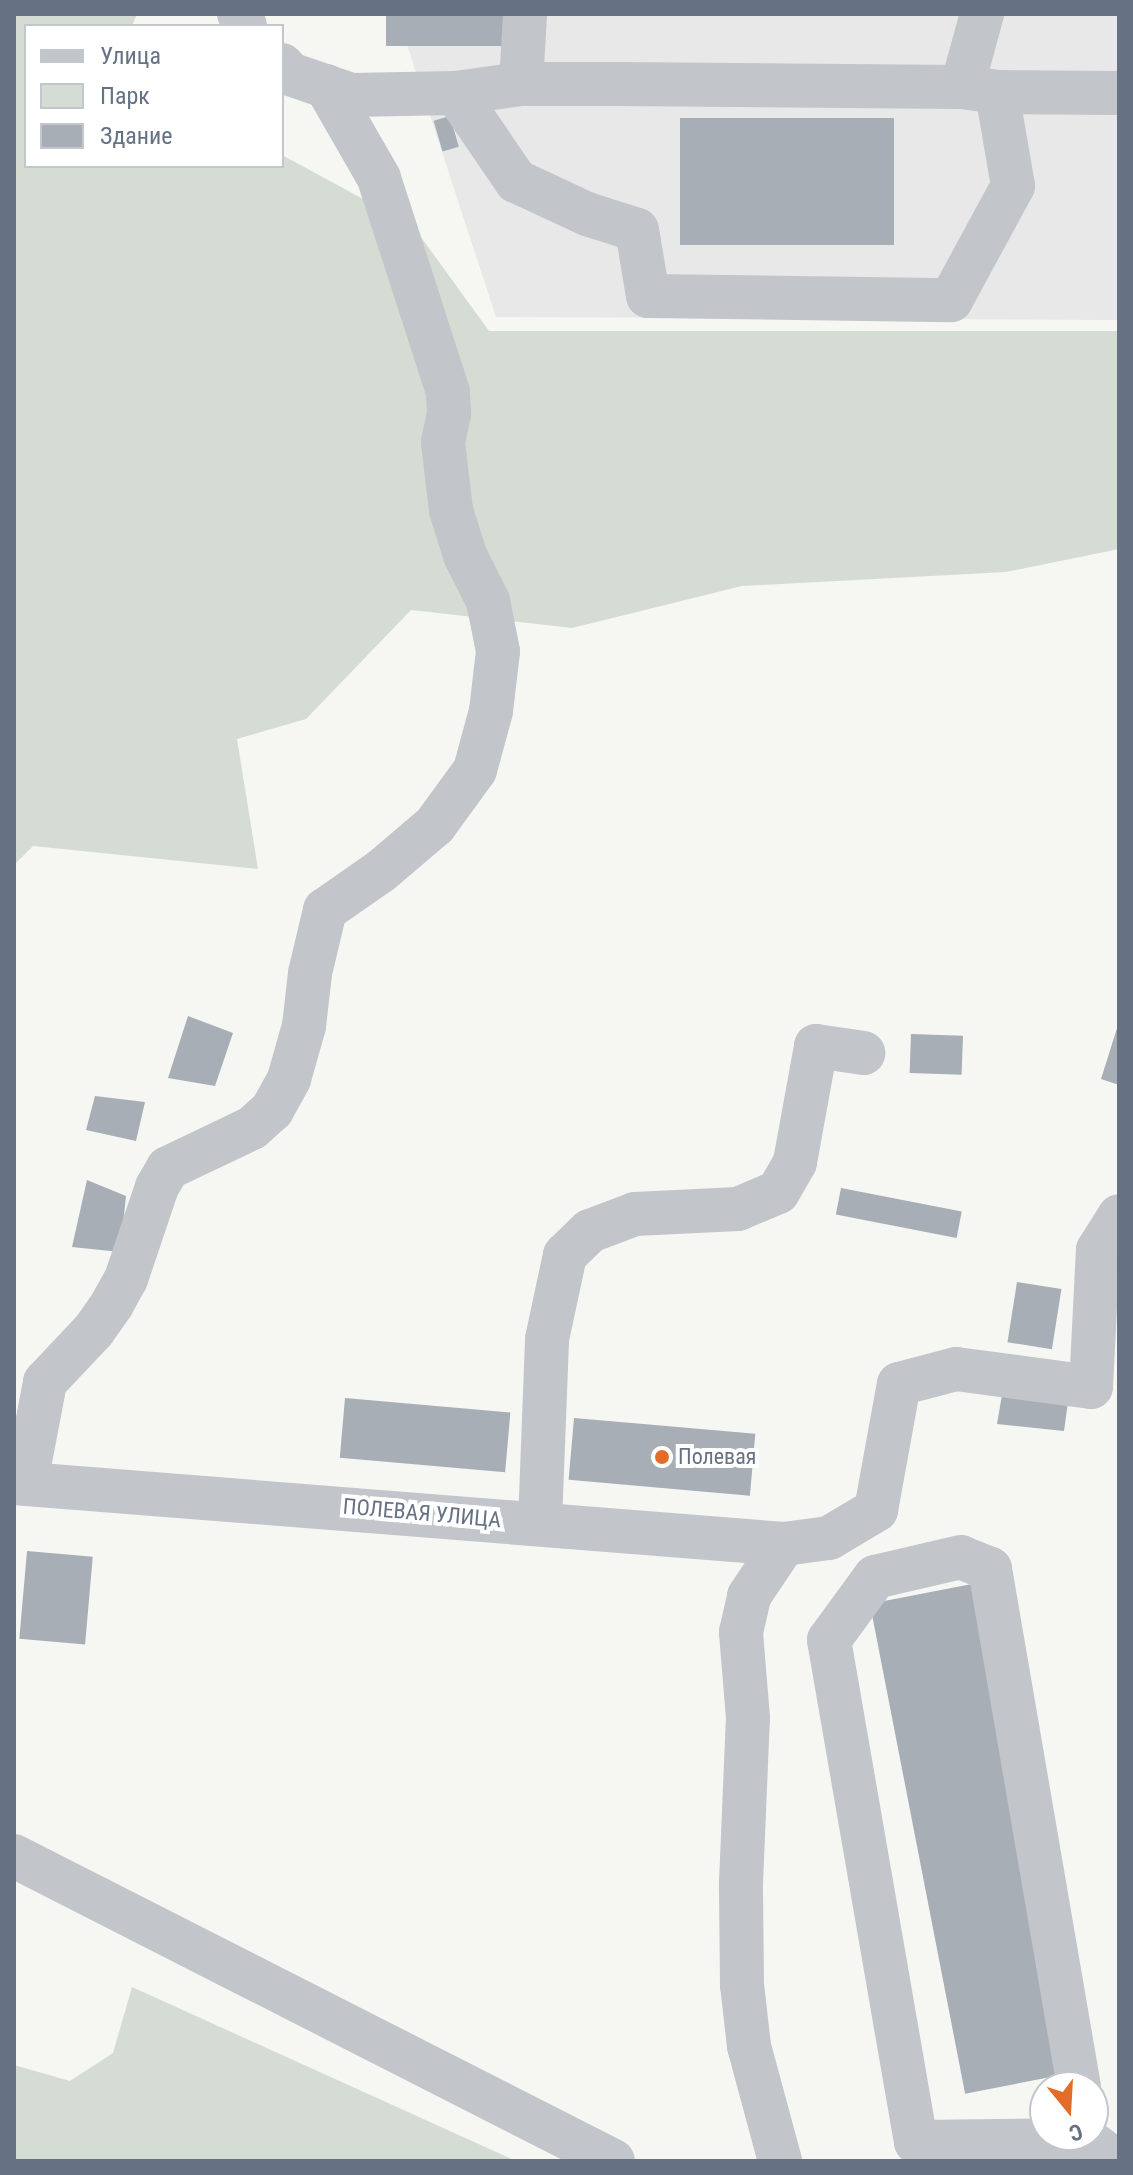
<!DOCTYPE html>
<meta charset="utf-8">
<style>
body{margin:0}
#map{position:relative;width:1133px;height:2175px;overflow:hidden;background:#f6f7f3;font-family:"Roboto Condensed",sans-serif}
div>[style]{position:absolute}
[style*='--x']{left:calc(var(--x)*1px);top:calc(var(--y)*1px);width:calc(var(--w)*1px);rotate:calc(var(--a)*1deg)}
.built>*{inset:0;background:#e7e8e7}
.green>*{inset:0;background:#d5dcd3}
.building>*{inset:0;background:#a8aeb6;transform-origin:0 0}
.minor>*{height:44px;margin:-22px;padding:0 22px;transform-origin:22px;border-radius:22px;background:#c2c5c9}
.dots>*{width:22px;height:22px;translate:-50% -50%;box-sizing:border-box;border:4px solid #fff;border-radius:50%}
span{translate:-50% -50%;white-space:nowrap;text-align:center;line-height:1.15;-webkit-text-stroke:8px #fff;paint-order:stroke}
.poi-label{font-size:22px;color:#667284}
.left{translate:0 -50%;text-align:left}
.street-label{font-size:22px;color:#667284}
.frame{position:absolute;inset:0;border:16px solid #667284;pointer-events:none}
.legend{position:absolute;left:24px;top:24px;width:260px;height:144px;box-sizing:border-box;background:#fff;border:2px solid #c2c7ce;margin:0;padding:10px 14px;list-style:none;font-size:24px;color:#667284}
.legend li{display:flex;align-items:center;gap:16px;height:40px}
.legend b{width:40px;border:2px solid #c2c7ce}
.north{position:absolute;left:1029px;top:2071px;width:80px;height:80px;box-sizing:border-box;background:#fff;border:2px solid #c2c7ce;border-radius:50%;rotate:162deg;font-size:22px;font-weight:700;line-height:32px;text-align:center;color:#667284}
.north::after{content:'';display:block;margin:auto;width:28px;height:36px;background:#e26d28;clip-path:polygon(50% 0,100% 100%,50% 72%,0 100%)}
</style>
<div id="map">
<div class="built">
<i style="clip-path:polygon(397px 14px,1119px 14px,1119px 320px,496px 317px)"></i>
</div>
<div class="green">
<i style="clip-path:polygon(14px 14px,137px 14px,132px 26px,26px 26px,26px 166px,282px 166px,282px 155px,413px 226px,489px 331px,1119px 331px,1119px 549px,1006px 572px,742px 586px,572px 628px,411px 610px,306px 719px,237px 739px,258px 869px,33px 846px,14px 865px)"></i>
<i style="clip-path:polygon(132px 1987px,516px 2161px,14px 2161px,14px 2065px,70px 2081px,113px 2053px)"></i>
</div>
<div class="building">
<i style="left:386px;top:14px;width:123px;height:32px"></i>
<i style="left:450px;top:116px;width:32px;height:17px;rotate:74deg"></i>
<i style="left:680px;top:118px;width:214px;height:127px"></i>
<i style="clip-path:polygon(188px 1016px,233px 1033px,215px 1086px,168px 1078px)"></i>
<i style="clip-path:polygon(1118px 1025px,1119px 1025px,1119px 1085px,1101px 1079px)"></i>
<i style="left:911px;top:1034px;width:52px;height:39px;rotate:2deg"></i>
<i style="clip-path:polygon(95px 1096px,145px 1102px,136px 1141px,86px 1130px)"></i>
<i style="clip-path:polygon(87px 1180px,126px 1196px,120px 1252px,72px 1247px)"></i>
<i style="left:841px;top:1188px;width:123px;height:27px;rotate:11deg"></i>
<i style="left:1017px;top:1282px;width:45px;height:61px;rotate:9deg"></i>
<i style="clip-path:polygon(1003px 1389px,1068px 1402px,1064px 1431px,997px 1424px)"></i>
<i style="left:345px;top:1398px;width:166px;height:60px;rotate:5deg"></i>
<i style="left:574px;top:1418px;width:182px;height:62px;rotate:5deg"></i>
<i style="left:27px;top:1551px;width:66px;height:88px;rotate:5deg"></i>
<i style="left:972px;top:1584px;width:499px;height:104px;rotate:79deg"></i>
</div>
<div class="minor">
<i style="--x:239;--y:14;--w:13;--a:63"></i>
<i style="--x:282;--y:65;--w:12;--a:48"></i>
<i style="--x:290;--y:74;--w:65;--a:19"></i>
<i style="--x:351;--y:95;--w:105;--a:-1.1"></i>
<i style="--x:456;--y:93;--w:66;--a:-7.9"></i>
<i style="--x:521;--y:84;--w:96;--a:0"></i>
<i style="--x:617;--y:84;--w:345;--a:0.5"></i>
<i style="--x:962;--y:87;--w:35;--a:8"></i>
<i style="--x:997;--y:92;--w:122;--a:0.5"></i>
<i style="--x:521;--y:84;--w:70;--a:-86.7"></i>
<i style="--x:962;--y:87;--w:76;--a:-74.7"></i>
<i style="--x:456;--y:93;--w:107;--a:55.7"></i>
<i style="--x:516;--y:181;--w:78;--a:24.9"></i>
<i style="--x:587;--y:214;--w:52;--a:17.7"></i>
<i style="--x:637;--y:230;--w:67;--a:80.5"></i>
<i style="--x:648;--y:296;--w:303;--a:0.8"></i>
<i style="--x:951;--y:300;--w:130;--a:-61.5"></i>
<i style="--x:1013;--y:186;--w:95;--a:-99.7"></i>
<i style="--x:26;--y:1482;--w:102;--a:-79.2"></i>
<i style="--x:45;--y:1382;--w:71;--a:-46.7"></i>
<i style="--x:94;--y:1330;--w:32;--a:-55"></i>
<i style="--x:112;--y:1304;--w:29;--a:-61"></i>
<i style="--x:126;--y:1279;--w:97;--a:-71.4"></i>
<i style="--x:157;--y:1187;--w:22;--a:-60"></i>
<i style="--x:168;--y:1168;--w:93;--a:-25.5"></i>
<i style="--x:252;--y:1128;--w:27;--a:-42"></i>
<i style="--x:272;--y:1110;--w:35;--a:-61"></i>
<i style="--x:289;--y:1079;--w:55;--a:-74.2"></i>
<i style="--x:304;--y:1026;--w:53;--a:-83.5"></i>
<i style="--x:310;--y:973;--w:65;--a:-76.6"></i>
<i style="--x:325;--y:910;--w:68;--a:-34.9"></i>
<i style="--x:381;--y:871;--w:71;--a:-40.4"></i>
<i style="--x:435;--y:825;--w:68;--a:-54"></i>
<i style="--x:475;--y:770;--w:61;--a:-74.8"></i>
<i style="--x:491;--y:711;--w:60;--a:-83.3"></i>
<i style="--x:498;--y:651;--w:51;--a:-101.3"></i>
<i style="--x:488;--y:601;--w:51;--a:-116.6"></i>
<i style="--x:465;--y:555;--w:47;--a:-107.3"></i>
<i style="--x:451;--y:510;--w:68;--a:-96.7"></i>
<i style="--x:443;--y:442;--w:30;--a:-78"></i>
<i style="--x:449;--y:413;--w:21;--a:-93"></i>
<i style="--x:448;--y:392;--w:225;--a:-107.9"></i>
<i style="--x:379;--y:178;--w:106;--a:-119.9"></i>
<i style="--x:14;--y:1483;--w:772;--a:4.53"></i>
<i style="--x:784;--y:1544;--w:45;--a:-7.6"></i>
<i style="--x:829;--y:1538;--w:55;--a:-30.8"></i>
<i style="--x:876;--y:1510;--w:128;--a:-79.7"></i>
<i style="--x:899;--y:1384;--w:59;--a:-14.7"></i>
<i style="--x:956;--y:1369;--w:136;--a:7.6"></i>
<i style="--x:1091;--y:1387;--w:137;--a:-87.1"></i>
<i style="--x:1098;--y:1250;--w:40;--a:-58"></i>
<i style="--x:540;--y:1523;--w:184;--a:-87.8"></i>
<i style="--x:547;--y:1339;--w:86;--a:-77.9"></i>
<i style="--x:565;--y:1255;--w:35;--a:-44"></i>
<i style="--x:590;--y:1231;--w:48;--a:-20.7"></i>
<i style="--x:635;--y:1214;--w:103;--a:-2.8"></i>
<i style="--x:738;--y:1209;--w:43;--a:-23"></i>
<i style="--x:778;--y:1192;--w:34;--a:-60"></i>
<i style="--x:795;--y:1162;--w:118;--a:-79.7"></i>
<i style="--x:816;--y:1046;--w:48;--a:8.5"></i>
<i style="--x:14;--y:1856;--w:672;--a:26.98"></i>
<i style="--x:1079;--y:2087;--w:526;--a:-99.75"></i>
<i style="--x:990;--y:1569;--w:31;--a:-158"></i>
<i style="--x:961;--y:1557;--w:88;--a:166.9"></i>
<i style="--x:875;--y:1577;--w:78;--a:126.1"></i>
<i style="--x:829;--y:1640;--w:509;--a:80.17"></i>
<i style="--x:916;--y:2142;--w:172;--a:-0.7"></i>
<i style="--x:1088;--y:2140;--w:35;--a:37"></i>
<i style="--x:780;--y:2161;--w:119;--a:-105.1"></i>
<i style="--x:749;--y:2046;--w:61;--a:-96.5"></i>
<i style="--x:742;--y:1985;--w:102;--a:-90.6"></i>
<i style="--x:741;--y:1883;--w:165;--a:-87.6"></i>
<i style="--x:748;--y:1718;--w:86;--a:-94.7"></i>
<i style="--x:741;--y:1632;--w:37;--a:-77"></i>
<i style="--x:749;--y:1596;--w:63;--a:-56.1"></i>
</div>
<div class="dots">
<i style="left:662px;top:1457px;background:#e26d28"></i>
</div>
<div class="poi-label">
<span class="left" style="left:678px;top:1457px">Полевая</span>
</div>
<div class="street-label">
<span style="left:422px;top:1513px;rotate:5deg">ПОЛЕВАЯ УЛИЦА</span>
</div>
<div class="frame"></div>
<ul class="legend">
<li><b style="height:10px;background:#c2c5c9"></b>Улица</li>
<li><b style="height:22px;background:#d5dcd3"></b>Парк</li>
<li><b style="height:22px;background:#a8aeb6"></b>Здание</li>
</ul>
<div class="north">С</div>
</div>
